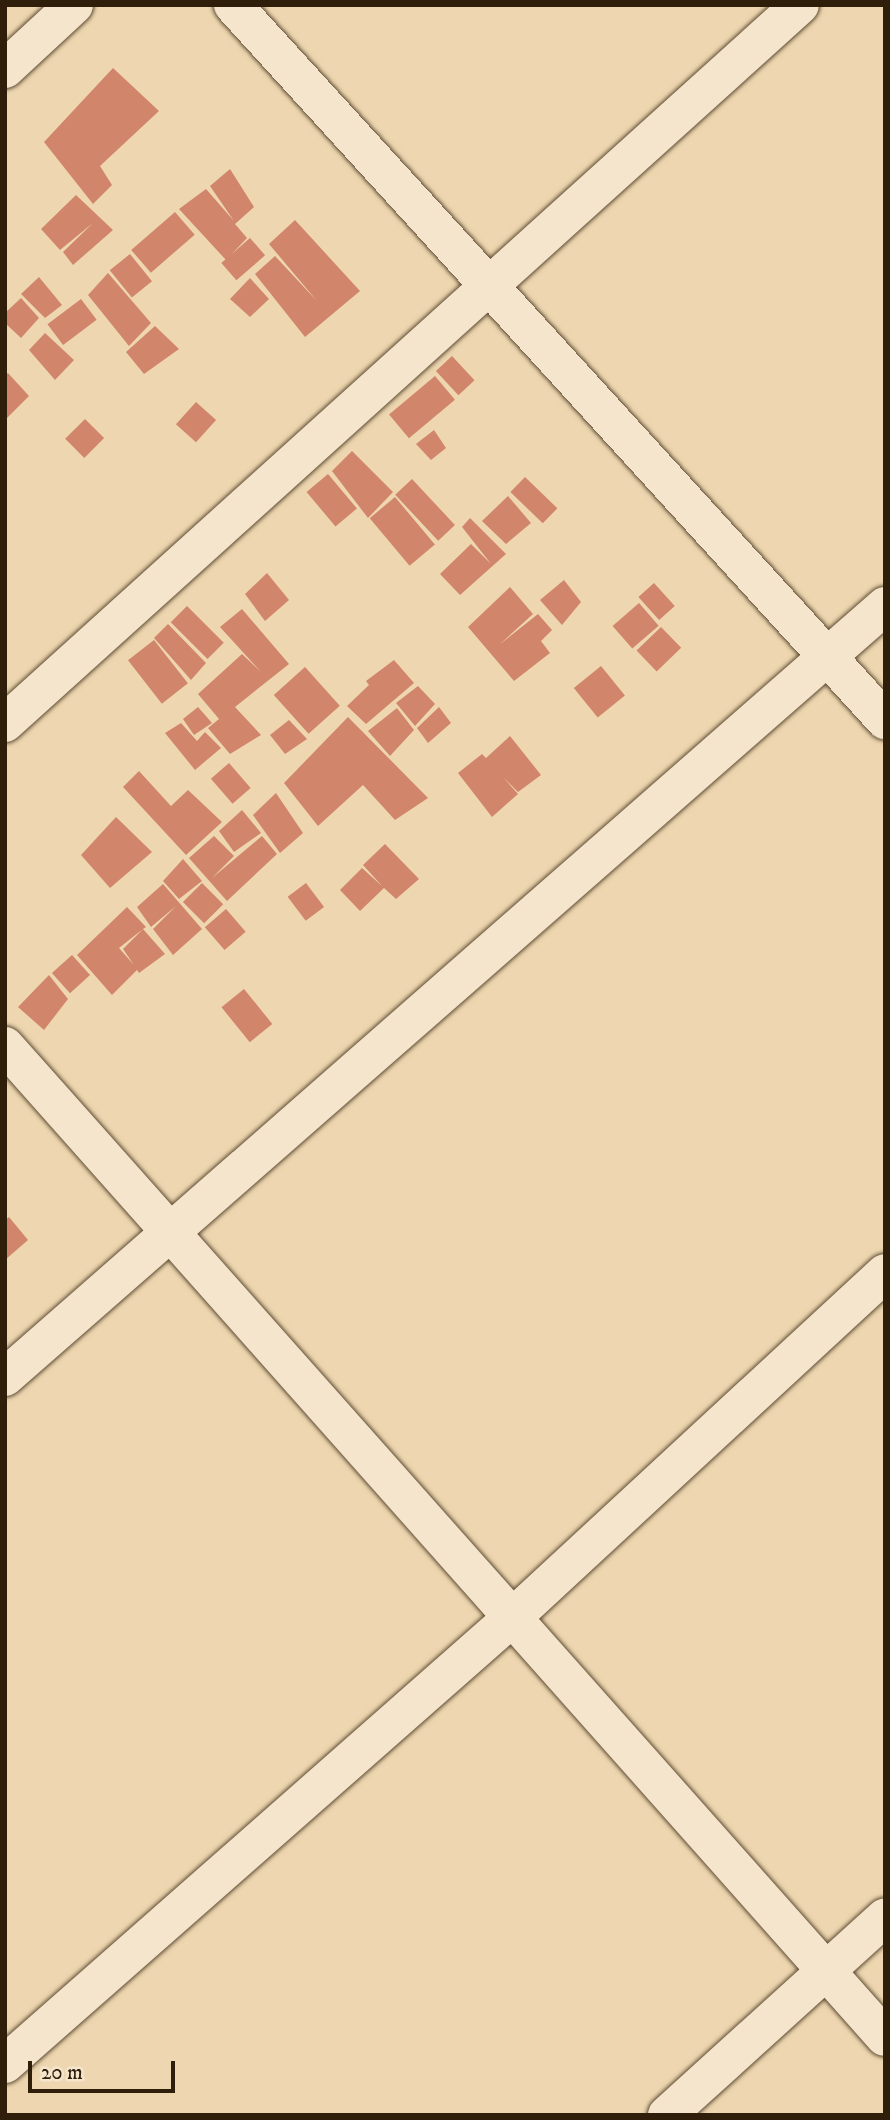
<!DOCTYPE html>
<style>
body{margin:0}
#map{position:relative;width:890px;height:2120px;overflow:hidden;background:#eed7b0;font-family:"IM FELL DW Pica",serif}
div>[style]{position:absolute}
[style*='--x']{left:calc(var(--x)*1px);top:calc(var(--y)*1px);width:calc(var(--w)*1px);rotate:calc(var(--a)*1deg)}
.building>*{inset:0;background:#d1856b;transform-origin:0 0}
.roads{filter:drop-shadow(0 0 2px #5f4c34) drop-shadow(0 0 2px #5f4c34)}
.minor>*{height:38px;margin:-19px;padding:0 19px;transform-origin:19px;border-radius:19px;background:#f4e5cc}
span{translate:-50% -50%;white-space:nowrap;text-align:center;line-height:1.15;-webkit-text-stroke:7px #f4e5cc;paint-order:stroke}
.frame{position:absolute;inset:0;border:7px solid #2f1e0a;pointer-events:none}
.scale{position:absolute;left:28px;top:2061px;width:147px;height:32px;box-sizing:border-box;border:4px solid #2f1e0a;border-top:0;padding-left:9px;font-size:21px;line-height:24px;white-space:nowrap;color:#2f1e0a;-webkit-text-stroke:5px #f4e5cc;paint-order:stroke}
</style>
<div id="map">
<div class="building">
<i style="clip-path:polygon(113px 68px,159px 111px,100px 166px,112px 185px,93px 204px,44px 142px)"></i>
<i style="clip-path:polygon(230px 169px,254px 207px,235px 224px,247px 238px,226px 260px,179px 209px,206px 189px,234px 221px,210px 186px)"></i>
<i style="clip-path:polygon(76px 195px,113px 230px,73px 265px,63px 252px,93px 223px,60px 250px,41px 229px)"></i>
<i style="left:175px;top:212px;width:30px;height:58px;rotate:49deg"></i>
<i style="clip-path:polygon(295px 220px,360px 291px,305px 337px,255px 274px,275px 256px,317px 301px,269px 244px)"></i>
<i style="left:250px;top:238px;width:23px;height:38px;rotate:49deg"></i>
<i style="left:130px;top:254px;width:35px;height:26px;rotate:51deg"></i>
<i style="clip-path:polygon(108px 273px,151px 323px,129px 346px,88px 295px)"></i>
<i style="clip-path:polygon(39px 277px,62px 305px,45px 318px,21px 294px)"></i>
<i style="clip-path:polygon(250px 278px,269px 299px,250px 317px,230px 299px)"></i>
<i style="clip-path:polygon(21px 298px,39px 318px,21px 338px,5px 323px,5px 313px)"></i>
<i style="left:81px;top:299px;width:26px;height:42px;rotate:53deg"></i>
<i style="clip-path:polygon(155px 326px,179px 349px,144px 374px,126px 352px)"></i>
<i style="clip-path:polygon(45px 333px,74px 360px,55px 380px,29px 350px)"></i>
<i style="left:452px;top:356px;width:33px;height:22px;rotate:47deg"></i>
<i style="clip-path:polygon(8px 373px,29px 396px,5px 420px,5px 376px)"></i>
<i style="left:435px;top:376px;width:31px;height:60px;rotate:50deg"></i>
<i style="left:196px;top:402px;width:27px;height:30px;rotate:42deg"></i>
<i style="left:85px;top:419px;width:27px;height:28px;rotate:45deg"></i>
<i style="clip-path:polygon(434px 430px,446px 448px,431px 460px,416px 444px)"></i>
<i style="clip-path:polygon(352px 451px,393px 492px,368px 518px,332px 471px)"></i>
<i style="left:328px;top:474px;width:45px;height:28px;rotate:50deg"></i>
<i style="left:525px;top:477px;width:45px;height:21px;rotate:44deg"></i>
<i style="left:412px;top:479px;width:63px;height:23px;rotate:47deg"></i>
<i style="clip-path:polygon(508px 496px,531px 523px,506px 544px,482px 521px)"></i>
<i style="left:395px;top:497px;width:62px;height:33px;rotate:50deg"></i>
<i style="clip-path:polygon(470px 518px,506px 554px,460px 595px,440px 574px,471px 544px,491px 564px,462px 527px)"></i>
<i style="clip-path:polygon(267px 573px,289px 600px,265px 621px,245px 594px)"></i>
<i style="clip-path:polygon(564px 580px,581px 602px,562px 625px,540px 600px)"></i>
<i style="left:654px;top:583px;width:31px;height:21px;rotate:48deg"></i>
<i style="clip-path:polygon(510px 587px,533px 614px,499px 645px,538px 614px,552px 630px,541px 641px,550px 653px,514px 681px,468px 627px)"></i>
<i style="left:639px;top:603px;width:30px;height:35px;rotate:49deg"></i>
<i style="left:187px;top:606px;width:52px;height:23px;rotate:45deg"></i>
<i style="clip-path:polygon(242px 609px,289px 664px,235px 707px,261px 735px,230px 754px,208px 728px,219px 719px,198px 694px,242px 654px,261px 672px,220px 627px)"></i>
<i style="clip-path:polygon(168px 624px,206px 663px,191px 680px,154px 638px)"></i>
<i style="left:661px;top:627px;width:29px;height:34px;rotate:46deg"></i>
<i style="left:154px;top:640px;width:55px;height:33px;rotate:52deg"></i>
<i style="clip-path:polygon(394px 660px,414px 683px,366px 724px,347px 706px,369px 685px,366px 681px)"></i>
<i style="left:601px;top:666px;width:38px;height:35px;rotate:51deg"></i>
<i style="left:305px;top:667px;width:52px;height:42px;rotate:48deg"></i>
<i style="clip-path:polygon(418px 686px,435px 704px,415px 726px,396px 703px)"></i>
<i style="clip-path:polygon(198px 707px,212px 723px,194px 735px,183px 719px)"></i>
<i style="clip-path:polygon(439px 707px,451px 723px,428px 743px,417px 728px)"></i>
<i style="clip-path:polygon(397px 708px,414px 730px,390px 756px,368px 731px)"></i>
<i style="clip-path:polygon(348px 717px,428px 798px,395px 820px,363px 785px,318px 826px,284px 783px)"></i>
<i style="clip-path:polygon(289px 720px,307px 739px,285px 754px,270px 735px)"></i>
<i style="clip-path:polygon(181px 723px,197px 741px,205px 732px,221px 748px,195px 770px,165px 733px)"></i>
<i style="clip-path:polygon(510px 736px,541px 775px,518px 792px,503px 777px,518px 794px,492px 817px,458px 773px,482px 754px,486px 758px)"></i>
<i style="left:229px;top:763px;width:33px;height:24px;rotate:49deg"></i>
<i style="clip-path:polygon(139px 771px,171px 806px,188px 790px,222px 822px,186px 855px,123px 787px)"></i>
<i style="clip-path:polygon(276px 793px,303px 833px,280px 853px,253px 815px)"></i>
<i style="clip-path:polygon(242px 810px,261px 833px,234px 852px,219px 831px)"></i>
<i style="clip-path:polygon(116px 817px,152px 852px,110px 888px,81px 855px)"></i>
<i style="clip-path:polygon(214px 836px,234px 856px,212px 878px,262px 836px,277px 854px,227px 901px,189px 858px)"></i>
<i style="clip-path:polygon(385px 844px,419px 879px,396px 899px,384px 888px,360px 911px,340px 890px,362px 868px,382px 886px,363px 865px)"></i>
<i style="clip-path:polygon(183px 859px,202px 881px,179px 899px,163px 881px)"></i>
<i style="left:202px;top:883px;width:30px;height:27px;rotate:45deg"></i>
<i style="left:306px;top:883px;width:30px;height:23px;rotate:53deg"></i>
<i style="clip-path:polygon(163px 884px,202px 929px,173px 955px,153px 929px,176px 906px,151px 927px,137px 907px)"></i>
<i style="clip-path:polygon(127px 907px,146px 927px,143px 929px,119px 948px,134px 965px,123px 949px,143px 929px,165px 954px,139px 973px,137px 970px,112px 995px,77px 955px)"></i>
<i style="left:226px;top:909px;width:30px;height:28px;rotate:49deg"></i>
<i style="left:72px;top:955px;width:27px;height:27px;rotate:48deg"></i>
<i style="clip-path:polygon(49px 975px,68px 999px,44px 1030px,18px 1007px)"></i>
<i style="left:244px;top:989px;width:45px;height:29px;rotate:51deg"></i>
<i style="clip-path:polygon(9px 1217px,28px 1240px,5px 1260px,5px 1220px)"></i>
</div>
<div class="roads">
<div class="minor">
<i style="--x:233;--y:5;--w:968;--a:47.64"></i>
<i style="--x:5;--y:69;--w:94;--a:-42.8"></i>
<i style="--x:5;--y:723;--w:1071;--a:-42.09"></i>
<i style="--x:5;--y:1046;--w:1325;--a:48.4"></i>
<i style="--x:5;--y:1377;--w:1170;--a:-41.22"></i>
<i style="--x:5;--y:2064;--w:678;--a:-41.35"></i>
<i style="--x:514;--y:1616;--w:505;--a:-42.75"></i>
<i style="--x:667;--y:2115;--w:294;--a:-42.2"></i>
</div>
</div>
<div class="frame"></div>
<div class="scale">20 m</div>
</div>
